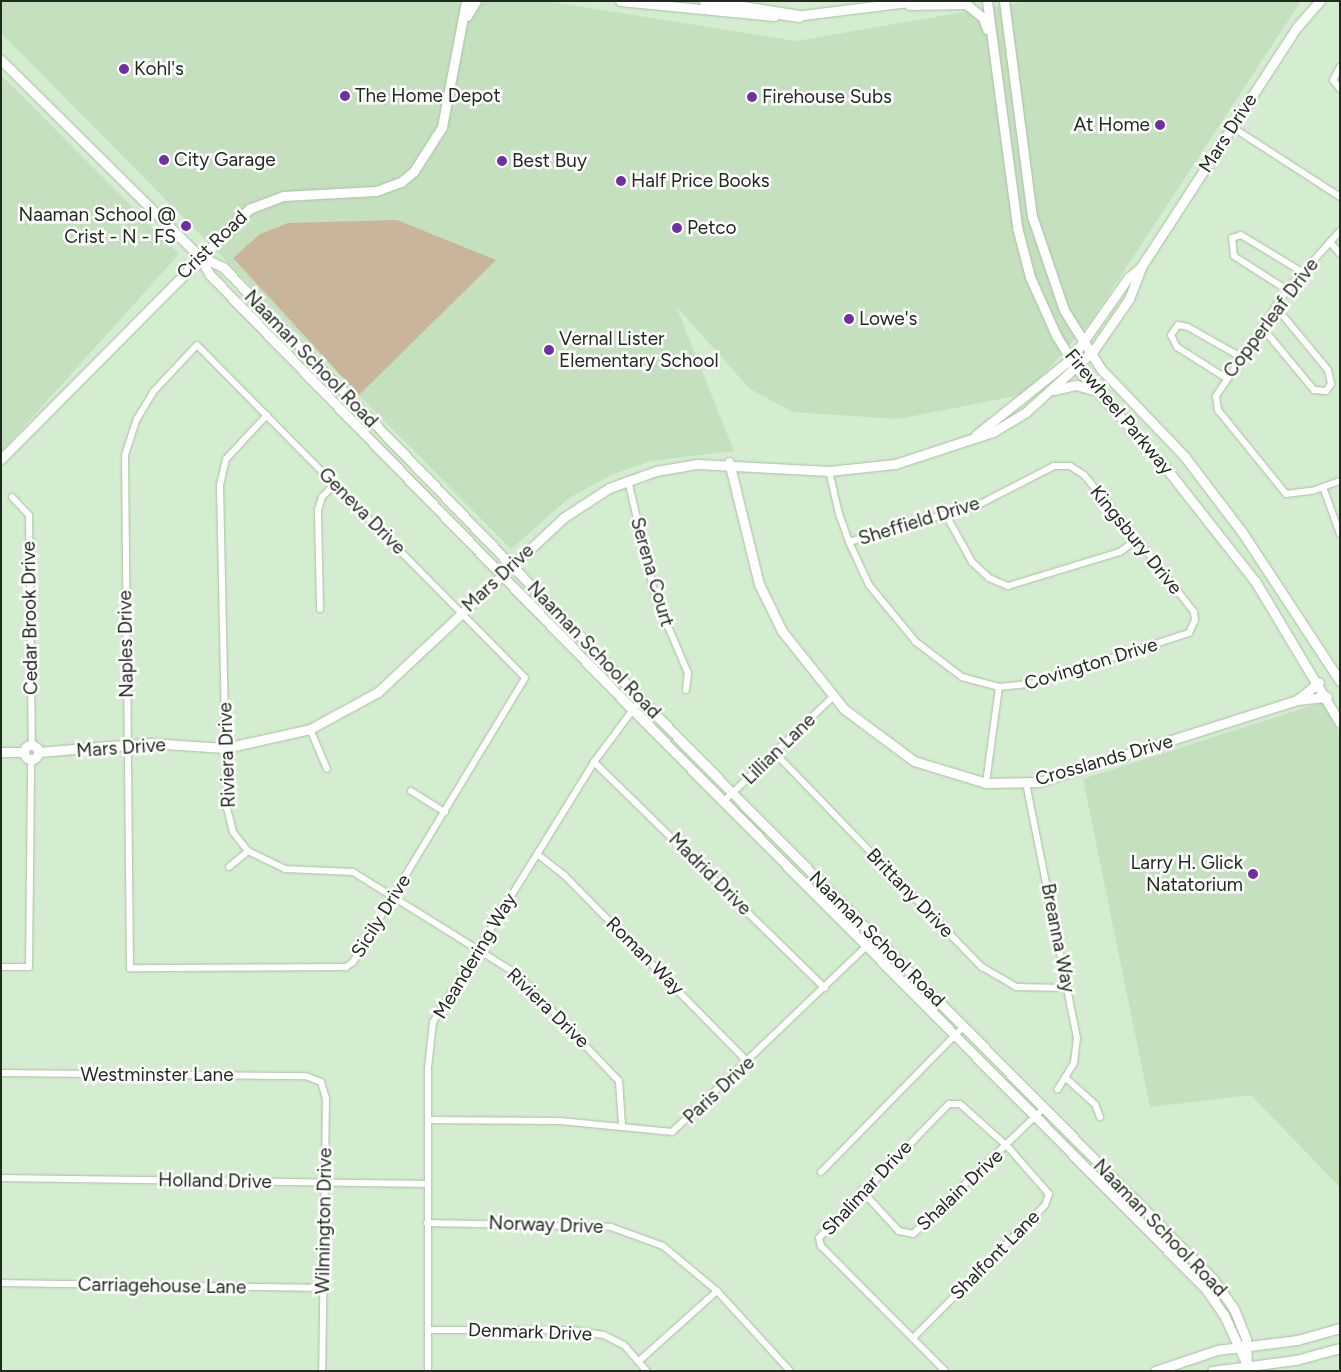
<!DOCTYPE html>
<style>
body{margin:0}
#map{position:relative;width:1341px;height:1372px;overflow:hidden;background:#d4eccf;font-family:Figtree,sans-serif}
div>[style]{position:absolute}
[style*='--x']{left:calc(var(--x)*1px);top:calc(var(--y)*1px);width:calc(var(--w)*1px);rotate:calc(var(--a)*1deg)}
.built>*{inset:0;background:#c4e0be}
.green>*{inset:0;background:#c9b59c}
.roads{filter:drop-shadow(0 0 1px #aac0a4) drop-shadow(0 0 1px #aac0a4)}
.street>*{height:6px;margin:-3px;padding:0 3px;transform-origin:3px;border-radius:3px;background:#fff}
.secondary>*{height:9px;margin:-4.5px;padding:0 4.5px;transform-origin:4.5px;border-radius:4.5px;background:#fff}
.secondary>.ring{margin:-4.5px;padding:0;box-sizing:content-box;background:none;border:9px solid #fff;border-radius:50%}
.highway>*{height:11px;margin:-5.5px;padding:0 5.5px;transform-origin:5.5px;border-radius:5.5px;background:#fff}
.dots>*{width:14px;height:14px;translate:-50% -50%;box-sizing:border-box;border:2px solid #fff;border-radius:50%}
span{translate:-50% -50%;white-space:nowrap;text-align:center;line-height:1.15;-webkit-text-stroke:5px #fff;paint-order:stroke}
.poi-label{font-size:19px;color:#212a1f}
.left{translate:0 -50%;text-align:left}
.right{translate:-100% -50%;text-align:right}
.street-label{font-size:19px;color:#212a1f}
.frame{position:absolute;inset:0;border:2px solid #212a1f;pointer-events:none}
</style>
<div id="map">
<div class="built">
<i style="clip-path:polygon(1px 1px,546px 1px,796px 41px,1028px 1px,1301px 1px,1091px 321px,1026px 394px,898px 419px,793px 412px,750px 389px,676px 306px,734px 451px,651px 461px,611px 475px,569px 498px,511px 549px,1px 33px)"></i>
<i style="clip-path:polygon(1px 75px,179px 254px,1px 452px)"></i>
<i style="clip-path:polygon(1323px 702px,1340px 735px,1340px 1187px,1251px 1095px,1150px 1107px,1083px 779px)"></i>
</div>
<div class="green">
<i style="clip-path:polygon(397px 220px,496px 260px,359px 395px,233px 258px,260px 234px,288px 223px)"></i>
</div>
<div class="roads">
<div class="street">
<i style="--x:1340;--y:67;--w:15;--a:118"></i>
<i style="--x:1333;--y:80;--w:11;--a:52"></i>
<i style="--x:1232;--y:127;--w:129;--a:32.9"></i>
<i style="--x:1340;--y:231;--w:79;--a:131.9"></i>
<i style="--x:1287;--y:290;--w:128;--a:123.8"></i>
<i style="--x:1216;--y:396;--w:14;--a:82"></i>
<i style="--x:1218;--y:410;--w:108;--a:51"></i>
<i style="--x:1286;--y:494;--w:26;--a:-7"></i>
<i style="--x:1312;--y:491;--w:30;--a:-20"></i>
<i style="--x:1330;--y:242;--w:16;--a:50"></i>
<i style="--x:1287;--y:290;--w:63;--a:-147.3"></i>
<i style="--x:1234;--y:256;--w:18;--a:-96"></i>
<i style="--x:1232;--y:238;--w:9;--a:-18"></i>
<i style="--x:1241;--y:235;--w:71;--a:31.2"></i>
<i style="--x:1261;--y:326;--w:83;--a:50.4"></i>
<i style="--x:1314;--y:390;--w:12;--a:5"></i>
<i style="--x:1326;--y:391;--w:9;--a:-54"></i>
<i style="--x:1331;--y:384;--w:14;--a:-102"></i>
<i style="--x:1328;--y:370;--w:83;--a:-129.6"></i>
<i style="--x:197;--y:345;--w:467;--a:45.4"></i>
<i style="--x:525;--y:678;--w:332;--a:121.2"></i>
<i style="--x:353;--y:962;--w:9;--a:144"></i>
<i style="--x:346;--y:967;--w:216;--a:179.7"></i>
<i style="--x:130;--y:968;--w:513;--a:-90.56"></i>
<i style="--x:125;--y:455;--w:38;--a:-72"></i>
<i style="--x:137;--y:419;--w:31;--a:-59"></i>
<i style="--x:153;--y:392;--w:64;--a:-46.9"></i>
<i style="--x:1226;--y:378;--w:58;--a:-147.7"></i>
<i style="--x:1177;--y:347;--w:13;--a:-117"></i>
<i style="--x:1171;--y:335;--w:12;--a:-55"></i>
<i style="--x:1178;--y:325;--w:10;--a:11"></i>
<i style="--x:1188;--y:327;--w:59;--a:29.6"></i>
<i style="--x:267;--y:415;--w:60;--a:133"></i>
<i style="--x:226;--y:459;--w:28;--a:103"></i>
<i style="--x:220;--y:486;--w:322;--a:88.8"></i>
<i style="--x:227;--y:808;--w:25;--a:76"></i>
<i style="--x:233;--y:832;--w:24;--a:52"></i>
<i style="--x:248;--y:851;--w:41;--a:25.9"></i>
<i style="--x:285;--y:869;--w:68;--a:2.5"></i>
<i style="--x:353;--y:872;--w:193;--a:31.9"></i>
<i style="--x:517;--y:974;--w:148;--a:46.4"></i>
<i style="--x:619;--y:1081;--w:44;--a:86.1"></i>
<i style="--x:829;--y:471;--w:44;--a:76.9"></i>
<i style="--x:839;--y:514;--w:30;--a:70"></i>
<i style="--x:849;--y:542;--w:47;--a:65.1"></i>
<i style="--x:869;--y:585;--w:74;--a:50.5"></i>
<i style="--x:916;--y:642;--w:58;--a:37.3"></i>
<i style="--x:962;--y:677;--w:38;--a:15"></i>
<i style="--x:999;--y:687;--w:36;--a:-6"></i>
<i style="--x:1035;--y:683;--w:162;--a:-18"></i>
<i style="--x:1189;--y:633;--w:14;--a:-65"></i>
<i style="--x:1195;--y:620;--w:8;--a:-97"></i>
<i style="--x:1194;--y:612;--w:93;--a:-128"></i>
<i style="--x:1137;--y:539;--w:83;--a:-129.6"></i>
<i style="--x:1084;--y:475;--w:17;--a:-147"></i>
<i style="--x:1070;--y:466;--w:16;--a:180"></i>
<i style="--x:1054;--y:466;--w:85;--a:152.8"></i>
<i style="--x:978;--y:505;--w:134;--a:164"></i>
<i style="--x:628;--y:480;--w:119;--a:76.9"></i>
<i style="--x:655;--y:596;--w:84;--a:66.8"></i>
<i style="--x:688;--y:673;--w:17;--a:97"></i>
<i style="--x:1323;--y:487;--w:50;--a:70.1"></i>
<i style="--x:12;--y:497;--w:25;--a:47"></i>
<i style="--x:29;--y:515;--w:230;--a:89.3"></i>
<i style="--x:946;--y:515;--w:54;--a:61"></i>
<i style="--x:972;--y:562;--w:23;--a:43"></i>
<i style="--x:989;--y:578;--w:21;--a:23"></i>
<i style="--x:1008;--y:586;--w:117;--a:-16.9"></i>
<i style="--x:1120;--y:552;--w:21;--a:-37"></i>
<i style="--x:320;--y:609;--w:99;--a:-91.2"></i>
<i style="--x:318;--y:510;--w:14;--a:-73"></i>
<i style="--x:322;--y:497;--w:18;--a:-45"></i>
<i style="--x:310;--y:729;--w:43;--a:67"></i>
<i style="--x:775;--y:753;--w:298;--a:46"></i>
<i style="--x:982;--y:967;--w:39;--a:30"></i>
<i style="--x:1016;--y:987;--w:52;--a:1.1"></i>
<i style="--x:594;--y:762;--w:323;--a:44.4"></i>
<i style="--x:986;--y:783;--w:97;--a:-82.3"></i>
<i style="--x:1026;--y:783;--w:260;--a:78.7"></i>
<i style="--x:1077;--y:1038;--w:25;--a:97"></i>
<i style="--x:1074;--y:1063;--w:31;--a:122"></i>
<i style="--x:411;--y:791;--w:40;--a:32"></i>
<i style="--x:724;--y:801;--w:151;--a:-43.7"></i>
<i style="--x:537;--y:854;--w:36;--a:38"></i>
<i style="--x:565;--y:876;--w:262;--a:45.5"></i>
<i style="--x:229;--y:867;--w:25;--a:-40"></i>
<i style="--x:1;--y:967;--w:28;--a:0"></i>
<i style="--x:29;--y:967;--w:208;--a:-89.4"></i>
<i style="--x:1;--y:1073;--w:305;--a:0.6"></i>
<i style="--x:306;--y:1076;--w:16;--a:22"></i>
<i style="--x:321;--y:1082;--w:17;--a:73"></i>
<i style="--x:326;--y:1098;--w:273;--a:90.8"></i>
<i style="--x:1067;--y:1079;--w:38;--a:42"></i>
<i style="--x:1095;--y:1104;--w:14;--a:69"></i>
<i style="--x:428;--y:1120;--w:132;--a:0.4"></i>
<i style="--x:560;--y:1121;--w:113;--a:5.6"></i>
<i style="--x:672;--y:1132;--w:281;--a:-43.7"></i>
<i style="--x:821;--y:1172;--w:204;--a:-45.6"></i>
<i style="--x:1;--y:1178;--w:427;--a:0.8"></i>
<i style="--x:861;--y:1190;--w:56;--a:47.2"></i>
<i style="--x:899;--y:1231;--w:14;--a:12"></i>
<i style="--x:913;--y:1234;--w:180;--a:-43.9"></i>
<i style="--x:427;--y:1223;--w:184;--a:1.2"></i>
<i style="--x:611;--y:1227;--w:55;--a:20.1"></i>
<i style="--x:663;--y:1246;--w:70;--a:39.8"></i>
<i style="--x:717;--y:1291;--w:108;--a:47.6"></i>
<i style="--x:1;--y:1283;--w:322;--a:0.9"></i>
<i style="--x:428;--y:1330;--w:144;--a:0"></i>
<i style="--x:572;--y:1330;--w:32;--a:9"></i>
<i style="--x:604;--y:1335;--w:22;--a:27"></i>
<i style="--x:624;--y:1345;--w:35;--a:49"></i>
<i style="--x:913;--y:1338;--w:187;--a:-45.2"></i>
<i style="--x:1045;--y:1205;--w:12;--a:-70"></i>
<i style="--x:1049;--y:1194;--w:64;--a:-131.2"></i>
<i style="--x:1007;--y:1146;--w:63;--a:-138.2"></i>
<i style="--x:960;--y:1104;--w:11;--a:180"></i>
<i style="--x:949;--y:1104;--w:11;--a:135"></i>
<i style="--x:941;--y:1112;--w:175;--a:134.1"></i>
<i style="--x:819;--y:1238;--w:8;--a:76"></i>
<i style="--x:821;--y:1246;--w:176;--a:45.2"></i>
<i style="--x:639;--y:1361;--w:105;--a:-41.9"></i>
<i style="--x:428;--y:1371;--w:303;--a:-90"></i>
<i style="--x:428;--y:1068;--w:46;--a:-83.8"></i>
<i style="--x:433;--y:1022;--w:306;--a:-58.2"></i>
<i style="--x:594;--y:762;--w:79;--a:-53.3"></i>
</div>
<div class="secondary">
<i style="--x:620;--y:1;--w:155;--a:5.6"></i>
<i style="--x:987;--y:1;--w:228;--a:82.4"></i>
<i style="--x:1017;--y:227;--w:52;--a:75.4"></i>
<i style="--x:1030;--y:277;--w:64;--a:65.9"></i>
<i style="--x:1056;--y:335;--w:39;--a:59"></i>
<i style="--x:1076;--y:368;--w:128;--a:47.8"></i>
<i style="--x:1162;--y:463;--w:150;--a:51.8"></i>
<i style="--x:1255;--y:581;--w:165;--a:59.1"></i>
<i style="--x:1004;--y:1;--w:217;--a:82.6"></i>
<i style="--x:1032;--y:216;--w:99;--a:71.2"></i>
<i style="--x:1064;--y:310;--w:70;--a:57.9"></i>
<i style="--x:1101;--y:369;--w:122;--a:46.3"></i>
<i style="--x:1185;--y:457;--w:94;--a:52.8"></i>
<i style="--x:1242;--y:532;--w:178;--a:56.7"></i>
<i style="--x:909;--y:5;--w:57;--a:-1"></i>
<i style="--x:966;--y:4;--w:22;--a:39"></i>
<i style="--x:983;--y:18;--w:12;--a:70"></i>
<i style="--x:467;--y:16;--w:17;--a:-59"></i>
<i style="--x:795;--y:16;--w:122;--a:-7.1"></i>
<i style="--x:1;--y:60;--w:279;--a:44.7"></i>
<i style="--x:199;--y:256;--w:22;--a:60"></i>
<i style="--x:210;--y:275;--w:605;--a:45.8"></i>
<i style="--x:632;--y:709;--w:815;--a:45.3"></i>
<i style="--x:1205;--y:1288;--w:33;--a:55"></i>
<i style="--x:1224;--y:1315;--w:55;--a:65.3"></i>
<i style="--x:200;--y:256;--w:25;--a:26"></i>
<i style="--x:223;--y:267;--w:668;--a:45.97"></i>
<i style="--x:687;--y:747;--w:748;--a:45.32"></i>
<i style="--x:1213;--y:1279;--w:37;--a:55"></i>
<i style="--x:1234;--y:1309;--w:32;--a:68"></i>
<i style="--x:1246;--y:1339;--w:26;--a:88"></i>
<i style="--x:1054;--y:390;--w:23;--a:-13"></i>
<i style="--x:1076;--y:385;--w:22;--a:16"></i>
<i style="--x:976;--y:435;--w:122;--a:-38.7"></i>
<i style="--x:1071;--y:359;--w:99;--a:-54.9"></i>
<i style="--x:1128;--y:278;--w:16;--a:-40"></i>
<i style="--x:1;--y:459;--w:352;--a:-45.2"></i>
<i style="--x:249;--y:209;--w:36;--a:-21"></i>
<i style="--x:283;--y:196;--w:93;--a:-3.1"></i>
<i style="--x:376;--y:191;--w:27;--a:-20"></i>
<i style="--x:401;--y:182;--w:17;--a:-40"></i>
<i style="--x:414;--y:171;--w:52;--a:-57.5"></i>
<i style="--x:442;--y:127;--w:128;--a:-79.2"></i>
<i style="--x:729;--y:462;--w:126;--a:76.2"></i>
<i style="--x:759;--y:584;--w:52;--a:63.9"></i>
<i style="--x:782;--y:631;--w:100;--a:51.5"></i>
<i style="--x:844;--y:709;--w:87;--a:36.6"></i>
<i style="--x:914;--y:761;--w:75;--a:17"></i>
<i style="--x:986;--y:783;--w:53;--a:-1.1"></i>
<i style="--x:1039;--y:782;--w:271;--a:-17.6"></i>
<i style="--x:1297;--y:700;--w:30;--a:-6"></i>
<i style="--x:1297;--y:700;--w:28;--a:-39"></i>
<i class="ring" style="left:24px;top:745px;width:5px;height:5px"></i>
<i style="--x:1;--y:752;--w:23;--a:0"></i>
<i style="--x:38;--y:752;--w:111;--a:-4.6"></i>
<i style="--x:149;--y:743;--w:76;--a:3.8"></i>
<i style="--x:225;--y:748;--w:87;--a:-12.6"></i>
<i style="--x:310;--y:729;--w:77;--a:-28.6"></i>
<i style="--x:378;--y:692;--w:254;--a:-43.2"></i>
<i style="--x:563;--y:518;--w:55;--a:-33.1"></i>
<i style="--x:609;--y:488;--w:50;--a:-19.9"></i>
<i style="--x:656;--y:471;--w:42;--a:-9.7"></i>
<i style="--x:697;--y:464;--w:132;--a:3"></i>
<i style="--x:829;--y:471;--w:66;--a:-6.1"></i>
<i style="--x:895;--y:464;--w:103;--a:-18.1"></i>
<i style="--x:993;--y:432;--w:39;--a:-31"></i>
<i style="--x:1026;--y:412;--w:91;--a:-42.3"></i>
<i style="--x:1093;--y:351;--w:63;--a:-55.3"></i>
<i style="--x:1129;--y:299;--w:34;--a:-69"></i>
<i style="--x:1141;--y:267;--w:286;--a:-57"></i>
<i style="--x:1297;--y:27;--w:35;--a:-49"></i>
<i style="--x:1155;--y:1371;--w:65;--a:-18.7"></i>
<i style="--x:1217;--y:1350;--w:81;--a:-7.1"></i>
<i style="--x:1297;--y:1340;--w:45;--a:-15.6"></i>
<i style="--x:1212;--y:1371;--w:85;--a:-7.5"></i>
<i style="--x:1296;--y:1360;--w:46;--a:-15.3"></i>
</div>
<div class="highway">
<i style="--x:705;--y:1;--w:95;--a:9.1"></i>
</div>
</div>
<div class="dots">
<i style="left:124px;top:69px;background:#712fa4"></i>
<i style="left:345px;top:96px;background:#712fa4"></i>
<i style="left:752px;top:97px;background:#712fa4"></i>
<i style="left:1160px;top:125px;background:#712fa4"></i>
<i style="left:164px;top:160px;background:#712fa4"></i>
<i style="left:502px;top:161px;background:#712fa4"></i>
<i style="left:621px;top:181px;background:#712fa4"></i>
<i style="left:186px;top:226px;background:#712fa4"></i>
<i style="left:677px;top:228px;background:#712fa4"></i>
<i style="left:849px;top:319px;background:#712fa4"></i>
<i style="left:549px;top:350px;background:#712fa4"></i>
<i style="left:1253px;top:874px;background:#712fa4"></i>
</div>
<div class="poi-label">
<span class="left" style="left:134px;top:69px">Kohl's</span>
<span class="left" style="left:355px;top:96px">The Home Depot</span>
<span class="left" style="left:762px;top:97px">Firehouse Subs</span>
<span class="right" style="left:1150px;top:125px">At Home</span>
<span class="left" style="left:174px;top:160px">City Garage</span>
<span class="left" style="left:512px;top:161px">Best Buy</span>
<span class="left" style="left:631px;top:181px">Half Price Books</span>
<span class="right" style="left:176px;top:226px">Naaman School @<br>Crist - N - FS</span>
<span class="left" style="left:687px;top:228px">Petco</span>
<span class="left" style="left:859px;top:319px">Lowe's</span>
<span class="left" style="left:559px;top:350px">Vernal Lister<br>Elementary School</span>
<span class="right" style="left:1243px;top:874px">Larry H. Glick<br>Natatorium</span>
</div>
<div class="street-label">
<span style="left:1228px;top:133px;rotate:-57deg">Mars Drive</span>
<span style="left:212px;top:245px;rotate:-44deg">Crist Road</span>
<span style="left:1271px;top:318px;rotate:-53deg">Copperleaf Drive</span>
<span style="left:311px;top:359px;rotate:46deg">Naaman School Road</span>
<span style="left:1119px;top:412px;rotate:50deg">Firewheel Parkway</span>
<span style="left:362px;top:511px;rotate:45deg">Geneva Drive</span>
<span style="left:919px;top:521px;rotate:-17deg">Sheffield Drive</span>
<span style="left:1136px;top:540px;rotate:51deg">Kingsbury Drive</span>
<span style="left:652px;top:572px;rotate:74deg">Serena Court</span>
<span style="left:498px;top:578px;rotate:-43deg">Mars Drive</span>
<span style="left:30px;top:618px;rotate:-91deg">Cedar Brook Drive</span>
<span style="left:126px;top:644px;rotate:-91deg">Naples Drive</span>
<span style="left:594px;top:650px;rotate:46deg">Naaman School Road</span>
<span style="left:1091px;top:664px;rotate:-17deg">Covington Drive</span>
<span style="left:121px;top:748px;rotate:-4deg">Mars Drive</span>
<span style="left:779px;top:749px;rotate:-44deg">Lillian Lane</span>
<span style="left:227px;top:755px;rotate:-92deg">Riviera Drive</span>
<span style="left:1104px;top:760px;rotate:-16deg">Crosslands Drive</span>
<span style="left:710px;top:874px;rotate:45deg">Madrid Drive</span>
<span style="left:910px;top:893px;rotate:46deg">Brittany Drive</span>
<span style="left:381px;top:916px;rotate:-58deg">Sicily Drive</span>
<span style="left:1058px;top:938px;rotate:79deg">Breanna Way</span>
<span style="left:877px;top:939px;rotate:45deg">Naaman School Road</span>
<span style="left:475px;top:956px;rotate:-59deg">Meandering Way</span>
<span style="left:645px;top:956px;rotate:45deg">Roman Way</span>
<span style="left:548px;top:1008px;rotate:44deg">Riviera Drive</span>
<span style="left:157px;top:1075px">Westminster Lane</span>
<span style="left:719px;top:1090px;rotate:-43deg">Paris Drive</span>
<span style="left:215px;top:1181px;rotate:1deg">Holland Drive</span>
<span style="left:867px;top:1188px;rotate:-47deg">Shalimar Drive</span>
<span style="left:960px;top:1190px;rotate:-43deg">Shalain Drive</span>
<span style="left:324px;top:1221px;rotate:-89deg">Wilmington Drive</span>
<span style="left:546px;top:1225px;rotate:2deg">Norway Drive</span>
<span style="left:1160px;top:1228px;rotate:46deg">Naaman School Road</span>
<span style="left:995px;top:1255px;rotate:-45deg">Shalfont Lane</span>
<span style="left:162px;top:1286px;rotate:1deg">Carriagehouse Lane</span>
<span style="left:530px;top:1332px;rotate:2deg">Denmark Drive</span>
</div>
<div class="frame"></div>
</div>
